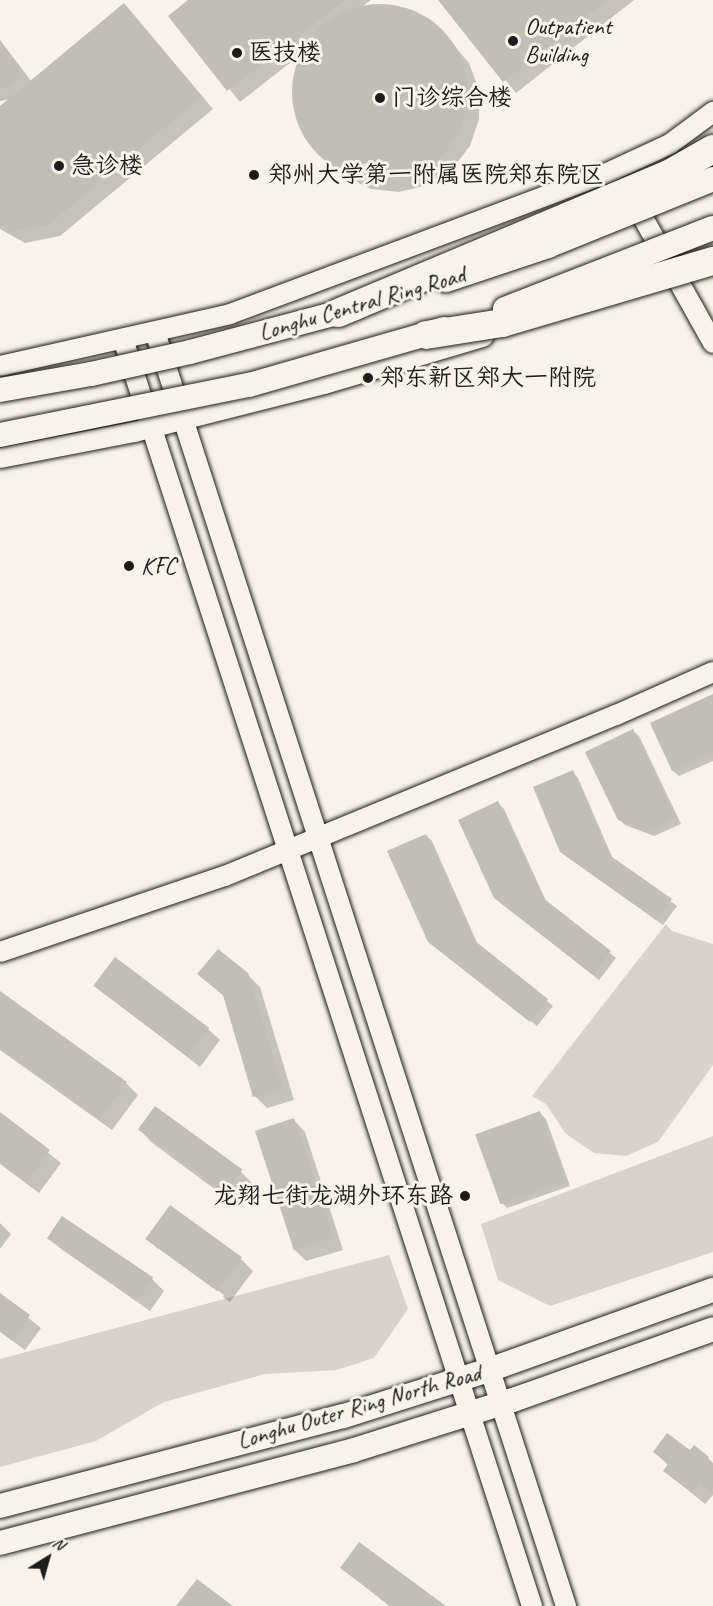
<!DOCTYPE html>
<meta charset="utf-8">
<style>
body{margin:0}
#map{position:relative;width:713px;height:1606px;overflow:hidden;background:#f7f3e8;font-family:Caveat,"LXGW WenKai TC",sans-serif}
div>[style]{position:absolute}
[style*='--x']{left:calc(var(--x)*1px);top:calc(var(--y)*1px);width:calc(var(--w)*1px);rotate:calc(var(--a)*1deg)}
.green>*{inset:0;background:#d7d3cb}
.shadow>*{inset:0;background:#0003}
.building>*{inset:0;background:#c0beb5;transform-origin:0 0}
.round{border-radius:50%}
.roads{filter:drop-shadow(0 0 2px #1c1c1c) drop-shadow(0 0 2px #1c1c1c)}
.minor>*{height:20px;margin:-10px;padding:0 10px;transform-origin:10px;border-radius:10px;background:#f7f3e8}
.major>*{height:24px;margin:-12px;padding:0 12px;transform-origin:12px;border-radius:12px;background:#f7f3e8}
.bridges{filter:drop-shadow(0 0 2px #1c1c1c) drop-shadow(0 0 2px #1c1c1c)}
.major-bridge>*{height:24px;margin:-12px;padding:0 12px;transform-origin:12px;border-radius:12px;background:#f7f3e8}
.highway-bridge>*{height:28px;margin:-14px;padding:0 14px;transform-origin:14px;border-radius:14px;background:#f7f3e8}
.dots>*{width:16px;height:16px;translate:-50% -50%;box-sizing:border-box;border:3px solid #f7f3e8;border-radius:50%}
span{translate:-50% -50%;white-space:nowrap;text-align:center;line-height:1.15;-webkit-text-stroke:6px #f7f3e8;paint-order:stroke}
.poi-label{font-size:24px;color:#1c1c1c}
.left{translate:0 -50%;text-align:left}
.right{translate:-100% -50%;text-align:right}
.street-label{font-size:24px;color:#1c1c1c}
.north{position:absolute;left:18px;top:1528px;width:60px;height:60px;-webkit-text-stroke:4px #f7f3e8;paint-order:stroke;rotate:37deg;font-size:16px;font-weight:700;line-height:24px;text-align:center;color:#1c1c1c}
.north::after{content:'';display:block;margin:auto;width:21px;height:27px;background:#1c1c1c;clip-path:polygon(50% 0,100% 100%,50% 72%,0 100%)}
</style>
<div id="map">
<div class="green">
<i style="clip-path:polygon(666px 924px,672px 931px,713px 944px,713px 1065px,658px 1142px,626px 1156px,594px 1153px,565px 1133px,546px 1104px,532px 1096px)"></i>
<i style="clip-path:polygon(713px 1136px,713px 1252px,550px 1306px,498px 1280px,481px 1224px)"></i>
<i style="clip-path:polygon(389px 1255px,408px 1309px,374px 1358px,337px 1370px,265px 1374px,164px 1402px,96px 1441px,0 1467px,0 1359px)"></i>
</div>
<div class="shadow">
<i style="clip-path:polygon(191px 0,371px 0,362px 7px,388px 5px,415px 12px,439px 28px,469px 63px,479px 90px,479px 119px,470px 146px,452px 169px,428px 185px,399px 192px,371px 189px,344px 176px,311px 144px,297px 118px,293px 90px,299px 62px,304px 52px,240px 102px,170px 16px)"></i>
<i style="clip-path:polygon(440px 0,634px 0,516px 93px)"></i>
<i style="clip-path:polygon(124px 5px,213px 109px,60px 236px,25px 243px,0 229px,0 108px,11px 99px,0 101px,0 40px,32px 82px)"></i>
<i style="clip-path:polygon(713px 696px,713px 761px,679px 776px,673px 771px,652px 723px)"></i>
<i style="clip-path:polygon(633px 731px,639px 736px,681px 824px,654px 836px,625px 825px,619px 819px)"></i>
<i style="clip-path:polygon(573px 772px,578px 778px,613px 859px,677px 906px,663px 925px,568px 857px)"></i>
<i style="clip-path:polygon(498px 803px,504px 809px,547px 903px,616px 958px,599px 980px,495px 897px)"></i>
<i style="clip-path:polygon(426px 835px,432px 841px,479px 947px,553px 1006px,537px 1026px,432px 943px)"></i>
<i style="clip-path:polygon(199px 974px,247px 974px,260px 987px,294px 1100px,267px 1108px,255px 1096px,225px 997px)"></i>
<i style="clip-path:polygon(95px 985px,208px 1029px,220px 1040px,200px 1067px)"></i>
<i style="clip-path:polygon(0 992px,126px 1083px,138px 1095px,112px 1130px,0 1050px)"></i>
<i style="clip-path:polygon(540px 1113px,546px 1119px,570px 1186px,507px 1208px,501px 1202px)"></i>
<i style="clip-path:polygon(0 1114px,61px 1163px,39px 1193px,0 1164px)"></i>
<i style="clip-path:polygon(294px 1120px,305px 1132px,343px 1250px,306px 1261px,294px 1249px)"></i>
<i style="clip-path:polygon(140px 1130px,241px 1172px,252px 1183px,236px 1205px,151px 1142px)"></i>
<i style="clip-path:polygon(0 1223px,11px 1234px,0 1249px)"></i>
<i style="clip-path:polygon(49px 1238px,152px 1279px,164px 1291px,150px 1311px,61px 1249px)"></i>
<i style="clip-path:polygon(147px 1238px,241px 1259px,253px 1271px,230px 1302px,223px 1297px,224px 1295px,158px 1246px,158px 1249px)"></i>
<i style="clip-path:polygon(0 1295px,41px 1328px,25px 1350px,0 1332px)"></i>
<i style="clip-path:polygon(655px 1452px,690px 1452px,708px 1458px,713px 1463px,713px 1495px,705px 1504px,665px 1471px,669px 1466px)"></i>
<i style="clip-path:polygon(342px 1568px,444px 1606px,389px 1606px)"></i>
</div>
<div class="building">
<i style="clip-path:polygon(188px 0,345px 0,227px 91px,168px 16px)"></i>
<i style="clip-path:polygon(438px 0,607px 0,503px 82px)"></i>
<i style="clip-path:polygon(124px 3px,202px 96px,48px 225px,12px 232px,0 225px,0 106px)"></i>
<i class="round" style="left:292px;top:4px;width:176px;height:176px"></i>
<i style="clip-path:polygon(0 41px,20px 68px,13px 85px,0 88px)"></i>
<i style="clip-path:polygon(713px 694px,713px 753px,672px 771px,650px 723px)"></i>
<i style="clip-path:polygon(633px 729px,676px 818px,648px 831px,618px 820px,585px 752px)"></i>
<i style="clip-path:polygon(573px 770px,608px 854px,672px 899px,656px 920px,560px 852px,533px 787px)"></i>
<i style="clip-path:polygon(498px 801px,543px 898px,611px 951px,593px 975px,494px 898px,458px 820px)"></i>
<i style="clip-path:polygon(426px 834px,475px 941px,548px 999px,530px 1022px,428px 942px,387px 851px)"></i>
<i style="clip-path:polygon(218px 949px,248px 973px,283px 1089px,253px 1097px,223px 995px,197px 974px)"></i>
<i style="left:115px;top:957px;width:118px;height:36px;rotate:37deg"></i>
<i style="clip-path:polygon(0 991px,127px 1082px,100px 1119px,0 1048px)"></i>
<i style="left:155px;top:1106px;width:108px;height:29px;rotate:36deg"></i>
<i style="left:540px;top:1111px;width:74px;height:69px;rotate:70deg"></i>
<i style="clip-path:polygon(0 1112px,50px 1150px,26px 1182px,0 1162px)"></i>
<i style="left:294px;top:1118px;width:126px;height:41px;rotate:72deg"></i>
<i style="left:170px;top:1205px;width:89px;height:42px;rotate:36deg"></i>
<i style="left:62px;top:1216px;width:110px;height:27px;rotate:34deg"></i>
<i style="clip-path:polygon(0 1293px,30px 1315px,13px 1340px,0 1331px)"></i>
<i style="clip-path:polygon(667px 1433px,690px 1450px,694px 1445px,709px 1457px,707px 1460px,713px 1465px,713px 1494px,700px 1484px,692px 1493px,663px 1471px,668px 1464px,653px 1452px)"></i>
<i style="clip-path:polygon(359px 1542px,446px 1606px,391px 1606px,340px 1568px)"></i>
<i style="clip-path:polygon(197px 1579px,233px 1606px,176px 1606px)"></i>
</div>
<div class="roads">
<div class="minor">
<i style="--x:632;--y:198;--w:166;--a:60.8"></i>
<i style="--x:155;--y:332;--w:1339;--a:72.12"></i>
<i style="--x:123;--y:339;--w:1331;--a:72.11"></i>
<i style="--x:0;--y:366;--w:236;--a:-12.7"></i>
<i style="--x:230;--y:314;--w:400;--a:-20.5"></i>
<i style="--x:605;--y:174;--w:72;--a:-24.8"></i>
<i style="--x:670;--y:144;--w:54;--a:-36.7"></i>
<i style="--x:0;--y:458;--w:136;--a:-11"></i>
<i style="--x:134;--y:432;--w:196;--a:-14.2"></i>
<i style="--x:324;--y:384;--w:166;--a:-16.5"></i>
<i style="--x:0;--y:952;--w:237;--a:-18.7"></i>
<i style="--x:225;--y:876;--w:423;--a:-22.4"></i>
<i style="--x:616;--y:715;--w:106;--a:-23.9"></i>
</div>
<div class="major">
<i style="--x:0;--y:1506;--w:356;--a:-14.7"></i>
<i style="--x:344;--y:1416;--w:152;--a:-17.6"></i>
<i style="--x:489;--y:1370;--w:238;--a:-19.7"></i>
<i style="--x:0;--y:1543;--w:366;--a:-14.7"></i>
<i style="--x:354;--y:1450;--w:167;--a:-17.5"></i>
<i style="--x:513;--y:1400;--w:212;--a:-19.5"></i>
</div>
</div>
<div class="bridges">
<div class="major-bridge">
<i style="--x:446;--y:280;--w:108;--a:-18.4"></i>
<i style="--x:548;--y:246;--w:178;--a:-22.1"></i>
<i style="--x:505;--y:309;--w:223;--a:-21.3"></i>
<i style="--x:0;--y:390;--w:92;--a:-10"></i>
<i style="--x:91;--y:374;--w:101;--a:-12.5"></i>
<i style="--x:190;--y:352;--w:171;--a:-14.9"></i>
<i style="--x:0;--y:435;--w:254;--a:-11.4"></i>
<i style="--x:249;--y:385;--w:203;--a:-16"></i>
</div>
<div class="highway-bridge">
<i style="--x:338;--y:313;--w:357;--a:-22.8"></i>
<i style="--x:667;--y:175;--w:53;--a:-29.5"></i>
<i style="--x:426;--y:335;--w:77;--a:-9"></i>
<i style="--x:502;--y:323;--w:220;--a:-16.4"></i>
</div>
</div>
<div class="dots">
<i style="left:513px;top:41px;background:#1c1c1c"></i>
<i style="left:237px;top:53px;background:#1c1c1c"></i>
<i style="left:380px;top:98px;background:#1c1c1c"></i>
<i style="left:59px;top:166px;background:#1c1c1c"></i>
<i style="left:254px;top:175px;background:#1c1c1c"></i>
<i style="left:368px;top:378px;background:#1c1c1c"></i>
<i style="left:129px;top:566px;background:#1c1c1c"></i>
<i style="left:465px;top:1196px;background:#1c1c1c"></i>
</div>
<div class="poi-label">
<span class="left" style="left:525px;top:41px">Outpatient<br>Building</span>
<span class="left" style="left:249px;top:53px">医技楼</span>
<span class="left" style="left:392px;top:98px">门诊综合楼</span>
<span class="left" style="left:71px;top:166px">急诊楼</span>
<span class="left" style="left:268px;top:175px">郑州大学第一附属医院郑东院区</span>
<span class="left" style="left:380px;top:378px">郑东新区郑大一附院</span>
<span class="left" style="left:141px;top:566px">KFC</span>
<span class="right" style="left:453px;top:1196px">龙翔七街龙湖外环东路</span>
</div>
<div class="street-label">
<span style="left:362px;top:304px;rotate:-16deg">Longhu Central Ring Road</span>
<span style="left:359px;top:1407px;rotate:-16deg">Longhu Outer Ring North Road</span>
</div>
<div class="north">N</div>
</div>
